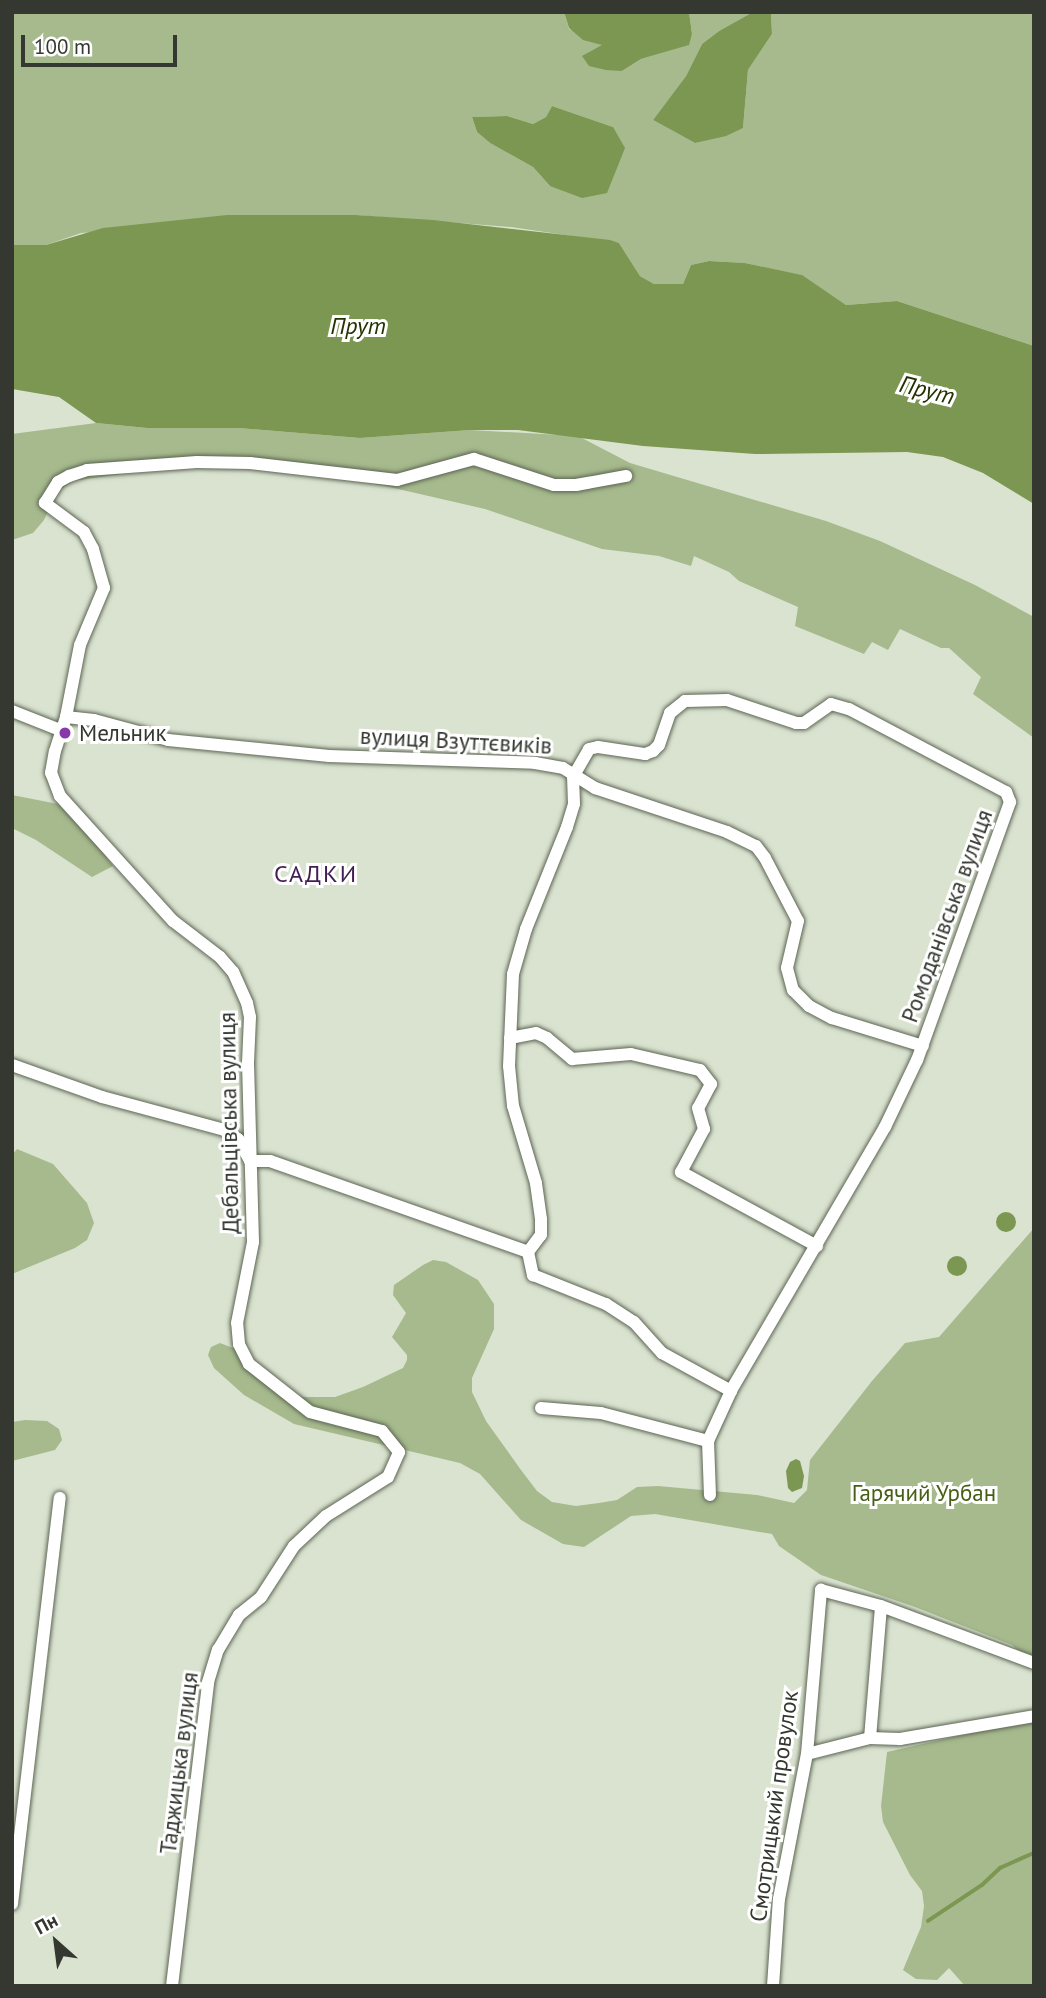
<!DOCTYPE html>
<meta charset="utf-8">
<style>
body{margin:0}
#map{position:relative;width:1046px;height:1998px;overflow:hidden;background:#dae3d0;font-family:"PT Sans",sans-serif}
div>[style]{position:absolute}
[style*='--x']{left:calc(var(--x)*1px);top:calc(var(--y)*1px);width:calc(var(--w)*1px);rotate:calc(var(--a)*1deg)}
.green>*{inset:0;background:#a6ba8d}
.water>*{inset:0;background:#7b9752}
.round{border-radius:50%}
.stream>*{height:3.5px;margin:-1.75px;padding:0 1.75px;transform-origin:1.75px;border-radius:1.75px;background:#7b9752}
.roads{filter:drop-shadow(0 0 2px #5d6554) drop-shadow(0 0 2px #5d6554)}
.street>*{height:12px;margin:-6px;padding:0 6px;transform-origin:6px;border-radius:6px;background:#fff}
.dots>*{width:19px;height:19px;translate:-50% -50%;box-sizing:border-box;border:4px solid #fff;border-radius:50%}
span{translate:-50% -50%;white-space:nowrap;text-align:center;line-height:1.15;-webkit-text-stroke:6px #fff;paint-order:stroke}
.poi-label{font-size:23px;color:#353831}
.left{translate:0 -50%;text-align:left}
.street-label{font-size:23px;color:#353831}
.park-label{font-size:23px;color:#456015}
.water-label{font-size:24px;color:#230;font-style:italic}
.neighbourhood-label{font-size:24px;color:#421d54;letter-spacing:2px}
.frame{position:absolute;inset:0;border:14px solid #353831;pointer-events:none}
.north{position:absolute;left:21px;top:1907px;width:70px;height:70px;-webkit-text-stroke:5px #fff;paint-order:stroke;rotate:332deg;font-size:19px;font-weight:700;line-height:28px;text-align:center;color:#353831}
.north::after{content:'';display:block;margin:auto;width:24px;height:32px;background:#353831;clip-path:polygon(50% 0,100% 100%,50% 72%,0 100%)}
.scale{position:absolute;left:21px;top:35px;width:156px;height:32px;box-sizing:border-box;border:4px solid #353831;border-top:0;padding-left:9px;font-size:21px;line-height:24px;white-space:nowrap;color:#353831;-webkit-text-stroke:5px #fff;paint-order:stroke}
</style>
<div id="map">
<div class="green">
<i style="clip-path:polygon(evenodd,12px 12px,564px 12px,569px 29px,603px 45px,622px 71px,641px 59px,688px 45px,692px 34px,689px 12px,753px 12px,719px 31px,702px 44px,686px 76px,653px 120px,695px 143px,743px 128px,748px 70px,772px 34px,771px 13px,765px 12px,1034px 12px,1034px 346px,897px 301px,846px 305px,801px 275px,745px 263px,709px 261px,691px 265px,683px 284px,654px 284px,640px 276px,619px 243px,511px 227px,356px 215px,81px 233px,46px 245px,12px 245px,12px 12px,552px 106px,613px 127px,550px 186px,533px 167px,490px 143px,477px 132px,472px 117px,507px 116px,533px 124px,546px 117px,552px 106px)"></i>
<i style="clip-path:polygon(96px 423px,147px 428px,239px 428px,360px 438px,470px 430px,578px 436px,630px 463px,826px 521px,880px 541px,975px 585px,1034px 617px,1034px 738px,973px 694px,981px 677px,949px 648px,941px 648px,900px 629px,888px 650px,872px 642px,864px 654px,795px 626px,798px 607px,739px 581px,729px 572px,694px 556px,691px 566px,659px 556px,602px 549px,485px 509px,385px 486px,292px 470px,241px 465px,157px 469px,73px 481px,57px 492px,44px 520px,33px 533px,12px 540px,12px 434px)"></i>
<i style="clip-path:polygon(12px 795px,58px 804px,96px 843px,113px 866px,92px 877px,36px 840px,12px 828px)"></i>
<i style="clip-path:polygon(17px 1149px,53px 1164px,87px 1203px,94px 1223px,87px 1240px,75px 1248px,12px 1274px,12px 1155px)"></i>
<i style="clip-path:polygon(1034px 1228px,1034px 1663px,1012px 1645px,915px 1607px,821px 1575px,779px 1546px,772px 1534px,655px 1514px,631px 1516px,584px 1547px,563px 1544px,521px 1520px,480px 1474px,460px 1463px,294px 1424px,244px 1395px,214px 1368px,208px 1355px,211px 1347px,220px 1343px,246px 1353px,287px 1391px,303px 1397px,335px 1397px,363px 1387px,403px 1368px,407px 1360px,407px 1355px,392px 1337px,406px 1313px,393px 1295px,394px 1285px,423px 1265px,433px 1260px,446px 1262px,478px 1280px,494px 1304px,494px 1329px,472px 1378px,472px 1392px,486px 1421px,521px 1470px,537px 1491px,552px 1502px,576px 1506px,599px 1503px,617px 1500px,637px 1487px,658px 1486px,757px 1495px,794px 1503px,807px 1490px,810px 1460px,872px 1381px,905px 1343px,939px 1337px)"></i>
<i style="clip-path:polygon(25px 1420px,47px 1421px,59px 1429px,62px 1440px,55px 1450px,12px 1461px,12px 1422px)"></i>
<i style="clip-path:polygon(1034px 1719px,1034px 1986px,965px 1986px,949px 1968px,937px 1980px,916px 1979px,903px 1970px,921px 1927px,924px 1906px,922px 1891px,910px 1875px,883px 1822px,881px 1806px,887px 1752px)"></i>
</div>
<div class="water">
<i style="clip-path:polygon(564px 12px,689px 12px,692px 34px,689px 45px,641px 59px,622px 71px,606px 70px,589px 66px,582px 56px,602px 45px,583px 40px,569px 28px)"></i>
<i style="clip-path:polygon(753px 12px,771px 13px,772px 34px,748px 70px,743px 128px,726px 136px,695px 143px,653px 120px,686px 76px,702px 44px,719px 31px)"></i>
<i style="clip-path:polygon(552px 106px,613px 127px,625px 148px,607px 193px,582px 198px,550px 186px,533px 167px,490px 143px,477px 132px,472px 117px,507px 116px,533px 124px,546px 117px)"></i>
<i style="clip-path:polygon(227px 215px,356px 215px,433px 220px,610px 240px,619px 243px,640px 276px,654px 284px,683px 284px,691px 265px,709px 261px,745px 263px,802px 275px,846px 305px,897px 301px,1034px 346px,1034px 504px,983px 473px,943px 457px,907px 452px,755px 454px,643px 446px,518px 430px,470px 430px,360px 438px,239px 428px,147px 428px,96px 423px,59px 397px,12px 389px,12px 245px,46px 245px,103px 228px)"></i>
<i class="round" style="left:996px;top:1212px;width:20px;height:20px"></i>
<i class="round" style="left:947px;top:1256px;width:20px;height:20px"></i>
<i style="clip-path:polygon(796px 1459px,800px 1461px,804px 1476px,802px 1488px,792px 1492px,788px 1488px,786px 1471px,790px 1462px)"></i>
</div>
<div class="stream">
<i style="--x:928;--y:1921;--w:65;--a:-33.7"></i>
<i style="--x:982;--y:1885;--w:25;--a:-43"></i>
<i style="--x:1000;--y:1868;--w:37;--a:-24"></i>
</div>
<div class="roads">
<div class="street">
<i style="--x:12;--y:711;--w:52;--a:21.6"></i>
<i style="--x:66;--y:717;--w:73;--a:-79"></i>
<i style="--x:80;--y:645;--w:62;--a:-67.2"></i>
<i style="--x:104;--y:588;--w:41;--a:-105.8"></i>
<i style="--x:93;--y:549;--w:19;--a:-118"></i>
<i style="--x:84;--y:532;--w:49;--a:-143.4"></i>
<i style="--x:45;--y:503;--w:25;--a:-58"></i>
<i style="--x:58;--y:482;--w:13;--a:-29"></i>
<i style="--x:69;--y:476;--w:19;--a:-18"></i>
<i style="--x:87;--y:470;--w:110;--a:-4.2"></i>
<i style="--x:197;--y:462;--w:53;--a:1.1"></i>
<i style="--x:250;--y:463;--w:148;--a:6.6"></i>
<i style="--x:397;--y:480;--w:80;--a:-15.3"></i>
<i style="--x:474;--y:459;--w:84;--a:18"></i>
<i style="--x:554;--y:485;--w:22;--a:0"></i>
<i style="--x:576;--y:485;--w:51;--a:-10.2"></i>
<i style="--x:573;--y:777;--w:32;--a:-60"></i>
<i style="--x:589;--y:749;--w:9;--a:-13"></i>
<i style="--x:598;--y:747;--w:48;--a:8.5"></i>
<i style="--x:645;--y:754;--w:9;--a:-21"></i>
<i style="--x:653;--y:751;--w:8;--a:-45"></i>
<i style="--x:659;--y:745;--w:34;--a:-71"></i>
<i style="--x:670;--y:713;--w:19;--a:-39"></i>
<i style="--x:685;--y:701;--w:42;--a:-1.4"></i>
<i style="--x:727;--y:700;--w:73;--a:18.4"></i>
<i style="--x:796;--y:723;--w:8;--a:0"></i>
<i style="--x:804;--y:723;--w:33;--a:-35"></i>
<i style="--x:831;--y:704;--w:19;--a:16"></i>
<i style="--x:849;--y:709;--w:178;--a:27.9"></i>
<i style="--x:1006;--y:792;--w:11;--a:68"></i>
<i style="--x:1010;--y:802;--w:274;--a:109.8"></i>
<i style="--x:917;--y:1060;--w:74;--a:115.5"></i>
<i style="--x:885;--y:1127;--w:306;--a:120.3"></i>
<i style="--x:731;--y:1391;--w:55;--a:114.7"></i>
<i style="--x:708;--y:1441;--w:54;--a:87.9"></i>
<i style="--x:510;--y:1038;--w:26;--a:-11"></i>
<i style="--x:536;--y:1033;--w:12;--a:24"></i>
<i style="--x:547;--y:1038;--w:33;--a:40"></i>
<i style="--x:572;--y:1059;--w:59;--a:-4.8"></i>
<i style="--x:631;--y:1054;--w:71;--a:13.1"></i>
<i style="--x:700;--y:1070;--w:18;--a:52"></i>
<i style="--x:711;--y:1084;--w:27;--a:118"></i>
<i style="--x:698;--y:1108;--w:22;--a:74"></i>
<i style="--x:704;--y:1129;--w:49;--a:118.1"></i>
<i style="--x:681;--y:1172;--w:155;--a:28.6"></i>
<i style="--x:12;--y:1065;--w:96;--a:19.6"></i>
<i style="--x:102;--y:1097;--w:126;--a:15.1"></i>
<i style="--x:224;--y:1130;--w:17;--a:33"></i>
<i style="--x:238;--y:1139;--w:25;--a:61"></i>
<i style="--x:250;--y:1161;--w:20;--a:0"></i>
<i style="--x:270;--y:1161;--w:274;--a:19.4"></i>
<i style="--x:528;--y:1252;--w:24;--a:78"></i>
<i style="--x:533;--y:1275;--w:79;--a:21.7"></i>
<i style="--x:606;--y:1304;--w:33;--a:33"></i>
<i style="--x:634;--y:1322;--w:42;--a:47.9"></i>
<i style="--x:662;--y:1353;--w:79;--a:28.8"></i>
<i style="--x:528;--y:1252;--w:21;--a:-53"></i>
<i style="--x:541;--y:1235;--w:16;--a:-90"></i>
<i style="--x:541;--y:1219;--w:36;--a:-98"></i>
<i style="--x:536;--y:1183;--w:80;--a:-106.6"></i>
<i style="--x:513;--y:1106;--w:40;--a:-95.7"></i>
<i style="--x:509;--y:1066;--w:92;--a:-87.5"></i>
<i style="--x:513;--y:974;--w:47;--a:-73.9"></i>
<i style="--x:526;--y:929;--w:110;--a:-68.1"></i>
<i style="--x:567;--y:827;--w:24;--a:-73"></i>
<i style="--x:574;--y:804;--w:27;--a:-92"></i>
<i style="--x:541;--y:1408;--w:60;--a:4.8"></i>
<i style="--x:601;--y:1413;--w:111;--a:14.7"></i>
<i style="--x:870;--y:1738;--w:132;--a:-85.2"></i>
<i style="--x:807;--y:1754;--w:65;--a:-14.3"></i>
<i style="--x:870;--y:1738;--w:30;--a:2"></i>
<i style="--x:900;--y:1739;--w:136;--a:-9.7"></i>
<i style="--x:12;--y:1904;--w:409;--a:-83.3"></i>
<i style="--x:172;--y:1986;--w:306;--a:-83.2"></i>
<i style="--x:208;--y:1682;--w:34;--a:-73"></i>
<i style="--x:218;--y:1650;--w:41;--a:-59"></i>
<i style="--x:239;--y:1615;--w:28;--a:-39"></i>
<i style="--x:261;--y:1597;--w:61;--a:-57.1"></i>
<i style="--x:294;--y:1546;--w:44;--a:-43.2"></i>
<i style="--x:326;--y:1516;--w:73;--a:-32.2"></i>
<i style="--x:388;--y:1477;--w:27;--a:-66"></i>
<i style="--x:399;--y:1452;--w:27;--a:-129"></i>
<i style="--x:382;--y:1431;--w:74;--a:-165.2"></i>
<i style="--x:310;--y:1412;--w:78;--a:-141.8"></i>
<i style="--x:249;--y:1364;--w:22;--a:-117"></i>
<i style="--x:239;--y:1344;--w:21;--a:-95"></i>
<i style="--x:237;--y:1323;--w:83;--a:-78.8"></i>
<i style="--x:253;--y:1242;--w:179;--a:-91.6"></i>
<i style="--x:248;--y:1063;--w:46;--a:-87.5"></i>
<i style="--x:250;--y:1017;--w:14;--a:-102"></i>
<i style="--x:247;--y:1003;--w:34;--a:-114"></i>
<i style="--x:233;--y:972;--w:20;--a:-131"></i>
<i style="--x:220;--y:957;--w:59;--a:-142.5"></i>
<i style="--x:173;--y:921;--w:169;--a:-132.1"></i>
<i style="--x:60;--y:796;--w:25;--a:-111"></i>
<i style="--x:51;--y:773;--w:22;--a:-80"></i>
<i style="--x:55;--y:751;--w:36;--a:-72"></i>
<i style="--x:66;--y:717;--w:28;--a:6"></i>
<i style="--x:94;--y:720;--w:77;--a:15.1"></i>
<i style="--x:168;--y:740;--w:162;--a:5.7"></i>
<i style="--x:329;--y:756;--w:206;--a:1.9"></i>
<i style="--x:535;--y:763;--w:28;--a:10"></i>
<i style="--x:563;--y:768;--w:38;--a:32"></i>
<i style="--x:595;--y:788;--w:139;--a:18.4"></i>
<i style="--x:727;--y:832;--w:32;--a:26"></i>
<i style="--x:756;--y:846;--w:15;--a:53"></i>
<i style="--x:765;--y:858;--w:71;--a:62.4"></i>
<i style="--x:798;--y:921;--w:48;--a:103.2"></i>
<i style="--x:787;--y:968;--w:23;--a:75"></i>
<i style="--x:793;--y:990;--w:23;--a:45"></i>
<i style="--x:809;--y:1006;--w:26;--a:28"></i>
<i style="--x:832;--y:1018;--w:95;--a:17.1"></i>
<i style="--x:773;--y:1986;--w:87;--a:-86.1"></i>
<i style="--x:779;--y:1899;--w:148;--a:-79.1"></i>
<i style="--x:807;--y:1754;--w:165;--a:-85.1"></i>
<i style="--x:821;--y:1590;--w:62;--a:14.9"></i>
<i style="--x:881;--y:1606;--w:163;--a:20.4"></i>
</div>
</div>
<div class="dots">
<i style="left:65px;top:733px;background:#8639aa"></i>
</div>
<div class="poi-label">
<span class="left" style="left:79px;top:733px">Мельник</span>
</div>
<div class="street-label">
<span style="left:456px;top:741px;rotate:3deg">вулиця Взуттєвиків</span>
<span style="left:947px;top:916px;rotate:-70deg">Ромоданівська вулиця</span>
<span style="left:229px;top:1123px;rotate:-91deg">Дебальцівська вулиця</span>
<span style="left:179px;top:1763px;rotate:-83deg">Таджицька вулиця</span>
<span style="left:774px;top:1806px;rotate:-82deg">Смотрицький провулок</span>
</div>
<div class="park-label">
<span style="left:924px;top:1493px">Гарячий Урбан</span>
</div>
<div class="water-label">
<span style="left:358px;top:326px">Прут</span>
<span style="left:927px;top:390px;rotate:14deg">Прут</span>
</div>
<div class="neighbourhood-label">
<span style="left:316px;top:874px">САДКИ</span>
</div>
<div class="frame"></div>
<div class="north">Пн</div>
<div class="scale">100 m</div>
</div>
